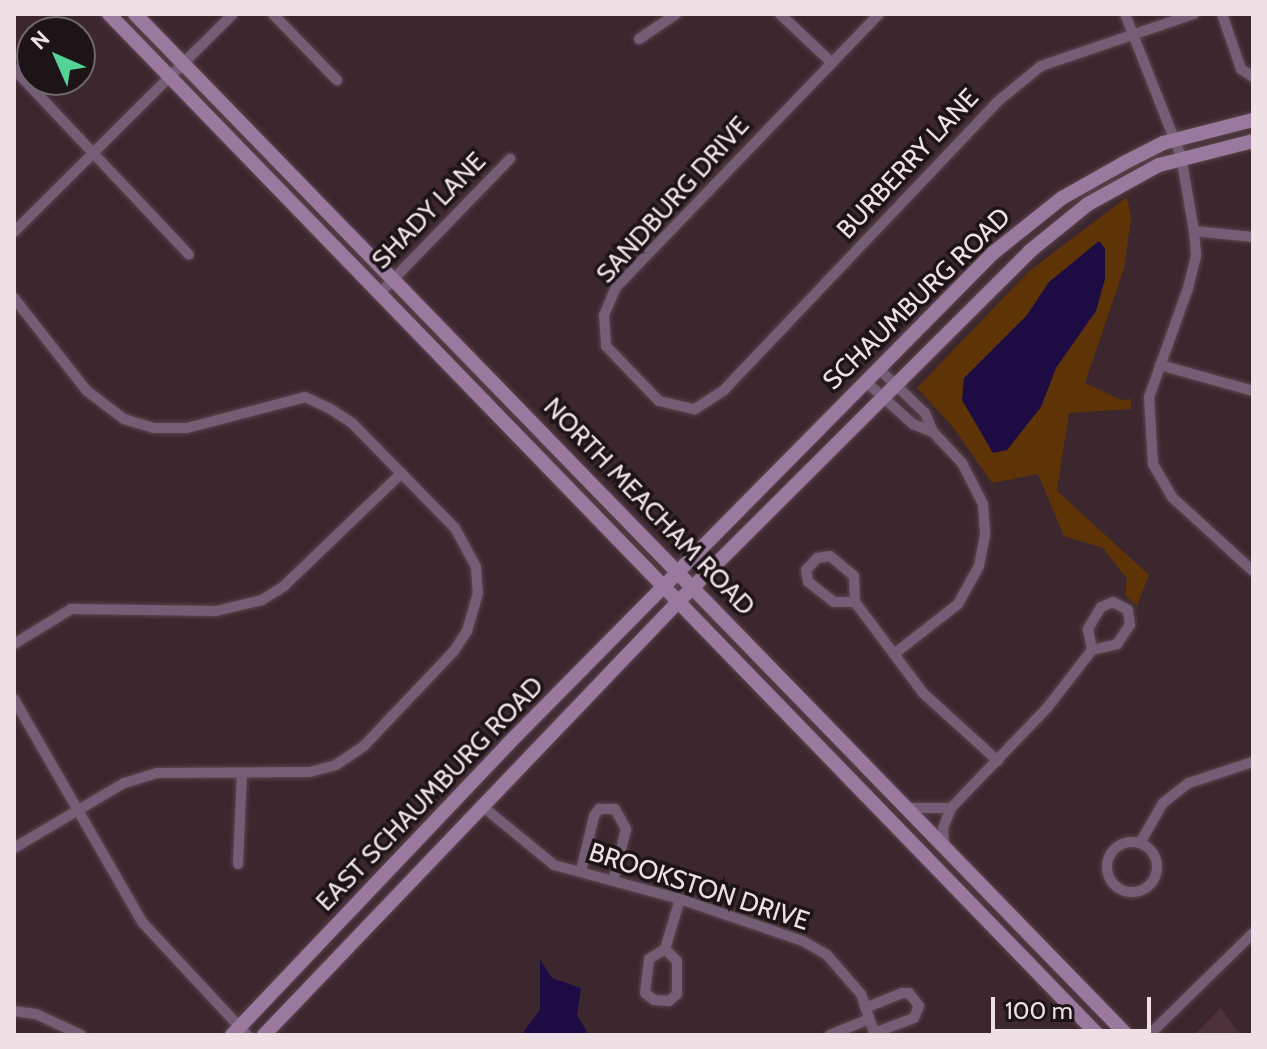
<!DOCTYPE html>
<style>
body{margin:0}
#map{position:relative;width:1267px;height:1049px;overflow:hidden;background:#3d272f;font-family:Cabin,sans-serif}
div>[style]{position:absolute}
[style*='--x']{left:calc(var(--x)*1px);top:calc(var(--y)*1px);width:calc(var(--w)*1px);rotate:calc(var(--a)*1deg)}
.built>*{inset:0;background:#4c313b}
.green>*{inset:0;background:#5e3406}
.water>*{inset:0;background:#1d0b44}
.roads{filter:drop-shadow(0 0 2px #59454c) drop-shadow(0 0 2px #59454c)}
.street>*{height:10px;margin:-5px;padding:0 5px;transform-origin:5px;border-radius:5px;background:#745e76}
.street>.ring{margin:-5px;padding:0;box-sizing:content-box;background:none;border:10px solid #745e76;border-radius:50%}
.secondary>*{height:14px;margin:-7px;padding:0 7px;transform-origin:7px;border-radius:7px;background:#9a799e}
span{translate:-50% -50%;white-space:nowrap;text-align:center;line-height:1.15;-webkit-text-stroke:7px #1d1417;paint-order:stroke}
.street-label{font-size:26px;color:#eee0e4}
.frame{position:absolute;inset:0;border:16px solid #eee0e4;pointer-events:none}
.north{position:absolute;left:16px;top:16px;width:80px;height:80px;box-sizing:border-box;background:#1d1417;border:2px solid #716669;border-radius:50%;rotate:315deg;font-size:22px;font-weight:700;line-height:32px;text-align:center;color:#eee0e4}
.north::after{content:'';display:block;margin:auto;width:28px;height:36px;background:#54d396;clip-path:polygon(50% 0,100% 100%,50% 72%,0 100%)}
.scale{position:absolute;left:991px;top:997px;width:160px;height:36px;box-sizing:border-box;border:4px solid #eee0e4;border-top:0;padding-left:10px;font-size:24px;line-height:28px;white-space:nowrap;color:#eee0e4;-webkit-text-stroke:6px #1d1417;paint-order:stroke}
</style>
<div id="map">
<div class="built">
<i style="clip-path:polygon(1221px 1008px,1240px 1035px,1194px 1035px)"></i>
</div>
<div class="green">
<i style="clip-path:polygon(1127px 197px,1131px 218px,1124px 268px,1085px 383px,1121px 400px,1131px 399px,1131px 409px,1069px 413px,1057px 491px,1149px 575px,1137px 606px,1125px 595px,1127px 579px,1103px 548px,1064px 536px,1038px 474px,992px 483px,953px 427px,917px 388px,1028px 272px)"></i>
</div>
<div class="water">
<i style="clip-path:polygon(1099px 241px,1105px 248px,1105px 279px,1096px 311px,1056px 368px,1041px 407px,1007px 450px,993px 453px,962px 400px,964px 378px,1027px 315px,1049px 282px)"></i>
<i style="clip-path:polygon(540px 959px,552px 978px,581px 988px,577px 1015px,589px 1035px,521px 1035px,540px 1010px)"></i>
</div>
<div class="roads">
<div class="street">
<i style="--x:273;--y:14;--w:92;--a:45.9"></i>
<i style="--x:780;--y:14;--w:70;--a:43.3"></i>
<i style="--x:879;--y:14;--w:379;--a:133.9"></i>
<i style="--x:616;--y:287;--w:30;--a:113"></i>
<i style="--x:604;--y:315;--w:31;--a:86"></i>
<i style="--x:606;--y:346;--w:76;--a:46.1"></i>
<i style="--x:659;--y:401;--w:37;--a:13"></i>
<i style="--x:695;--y:409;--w:35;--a:-33"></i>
<i style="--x:724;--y:390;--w:397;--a:-46.5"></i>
<i style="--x:997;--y:102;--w:57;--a:-39.3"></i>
<i style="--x:1041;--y:66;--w:162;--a:-18.8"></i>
<i style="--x:1125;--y:14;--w:153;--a:68.5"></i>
<i style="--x:1181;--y:156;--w:76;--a:80.2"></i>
<i style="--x:1194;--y:231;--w:25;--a:85"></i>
<i style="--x:1196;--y:256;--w:36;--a:104"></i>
<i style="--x:1187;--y:291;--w:113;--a:109.7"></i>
<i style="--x:1149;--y:397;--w:67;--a:86.6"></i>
<i style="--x:1153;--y:464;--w:39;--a:60"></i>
<i style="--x:1173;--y:498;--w:108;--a:42.4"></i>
<i style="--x:1222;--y:14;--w:58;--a:70.9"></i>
<i style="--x:1241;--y:69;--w:14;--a:34"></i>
<i style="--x:639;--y:39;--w:45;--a:-34"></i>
<i style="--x:14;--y:69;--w:255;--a:46.7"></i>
<i style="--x:1194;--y:231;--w:59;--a:5.8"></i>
<i style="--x:14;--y:232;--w:309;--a:-44.9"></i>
<i style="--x:380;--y:293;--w:187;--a:-45.9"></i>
<i style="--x:14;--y:298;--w:118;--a:51.9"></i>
<i style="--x:87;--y:391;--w:46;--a:37.1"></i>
<i style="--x:124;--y:419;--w:31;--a:17"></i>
<i style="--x:154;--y:428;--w:33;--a:0"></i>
<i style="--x:187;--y:428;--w:122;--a:-14.7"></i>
<i style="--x:305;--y:397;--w:26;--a:25"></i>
<i style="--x:329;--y:408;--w:27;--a:33"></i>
<i style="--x:352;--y:423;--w:147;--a:45.6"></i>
<i style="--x:455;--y:528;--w:44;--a:61.7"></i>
<i style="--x:476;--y:567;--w:26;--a:86"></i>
<i style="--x:478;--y:593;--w:40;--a:106"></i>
<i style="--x:467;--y:631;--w:24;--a:123"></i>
<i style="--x:454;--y:651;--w:131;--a:133.5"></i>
<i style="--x:364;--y:746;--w:34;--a:146"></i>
<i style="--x:336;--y:765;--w:27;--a:165"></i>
<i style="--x:310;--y:772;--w:153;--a:179.6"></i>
<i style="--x:157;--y:773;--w:34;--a:163"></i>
<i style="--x:124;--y:783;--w:128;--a:149.4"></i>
<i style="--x:1160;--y:365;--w:97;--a:15.6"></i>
<i style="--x:878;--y:368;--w:65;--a:43.8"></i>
<i style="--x:925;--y:413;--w:21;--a:67"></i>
<i style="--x:933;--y:432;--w:42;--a:46.9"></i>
<i style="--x:962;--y:463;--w:46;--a:62.9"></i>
<i style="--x:983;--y:504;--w:31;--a:86"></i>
<i style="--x:985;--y:535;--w:32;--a:101"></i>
<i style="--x:979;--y:566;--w:43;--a:118.9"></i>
<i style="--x:958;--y:604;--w:81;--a:142"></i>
<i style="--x:865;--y:381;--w:64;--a:41.9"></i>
<i style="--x:913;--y:424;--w:22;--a:22"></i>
<i style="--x:830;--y:556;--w:31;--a:40"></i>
<i style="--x:854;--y:576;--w:26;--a:88"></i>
<i style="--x:855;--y:602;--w:21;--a:180"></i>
<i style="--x:834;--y:602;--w:33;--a:-142"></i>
<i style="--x:808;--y:582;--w:12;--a:-99"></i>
<i style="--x:806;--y:570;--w:16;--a:-47"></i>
<i style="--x:817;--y:558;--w:13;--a:-9"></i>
<i style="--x:855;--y:602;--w:114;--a:53.2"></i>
<i style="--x:923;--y:693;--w:101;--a:42.2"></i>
<i style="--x:14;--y:644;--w:67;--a:-31.6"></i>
<i style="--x:71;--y:609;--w:145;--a:0.8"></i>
<i style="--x:216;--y:611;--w:47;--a:-13.4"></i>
<i style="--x:262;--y:600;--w:26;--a:-32"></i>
<i style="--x:284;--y:586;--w:163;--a:-43.8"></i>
<i style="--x:14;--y:699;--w:258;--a:60.1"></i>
<i style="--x:143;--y:923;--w:153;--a:47.1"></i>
<i style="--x:482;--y:806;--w:93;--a:39.3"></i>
<i style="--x:554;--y:865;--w:131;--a:15.1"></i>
<i style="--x:680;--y:899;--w:130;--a:18.9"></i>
<i style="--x:803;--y:941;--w:28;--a:30"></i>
<i style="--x:827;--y:955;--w:52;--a:48.9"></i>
<i style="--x:861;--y:994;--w:43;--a:71.1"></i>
<i style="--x:907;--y:808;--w:44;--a:0"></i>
<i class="ring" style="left:1107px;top:842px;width:40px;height:40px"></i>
<i style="--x:1140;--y:843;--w:46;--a:-60.1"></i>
<i style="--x:1163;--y:803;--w:33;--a:-38"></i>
<i style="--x:1189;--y:783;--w:67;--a:-18.2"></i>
<i style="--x:944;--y:845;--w:17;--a:-93"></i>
<i style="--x:943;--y:828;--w:22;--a:-68"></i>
<i style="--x:951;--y:808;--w:139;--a:-46.2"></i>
<i style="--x:1047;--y:708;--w:73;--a:-52.2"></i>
<i style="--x:1092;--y:650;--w:26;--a:-13"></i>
<i style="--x:1117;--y:644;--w:23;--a:-56"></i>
<i style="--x:1130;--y:625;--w:15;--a:-98"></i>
<i style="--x:1128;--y:610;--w:17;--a:-152"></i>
<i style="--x:1113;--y:602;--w:13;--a:157"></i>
<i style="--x:1101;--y:607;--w:26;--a:121"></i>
<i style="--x:1088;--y:629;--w:21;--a:79"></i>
<i style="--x:238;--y:864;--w:90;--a:-87.5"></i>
<i style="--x:581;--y:871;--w:57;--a:-76.7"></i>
<i style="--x:594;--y:816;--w:9;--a:-54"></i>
<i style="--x:599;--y:809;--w:16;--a:0"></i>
<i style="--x:615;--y:809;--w:23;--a:61"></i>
<i style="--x:626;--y:829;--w:50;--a:103.8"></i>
<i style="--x:665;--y:949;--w:17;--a:45"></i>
<i style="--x:677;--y:961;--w:33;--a:90"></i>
<i style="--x:677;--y:994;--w:11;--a:139"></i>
<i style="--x:669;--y:1001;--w:15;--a:-176"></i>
<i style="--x:654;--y:1000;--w:11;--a:-142"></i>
<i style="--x:645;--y:993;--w:34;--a:-83"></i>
<i style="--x:649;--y:959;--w:19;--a:-32"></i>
<i style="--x:665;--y:949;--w:52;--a:-73.3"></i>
<i style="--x:865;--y:1008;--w:40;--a:-22"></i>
<i style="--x:902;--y:993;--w:7;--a:0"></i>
<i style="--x:909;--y:993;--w:16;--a:52"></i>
<i style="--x:919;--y:1006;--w:13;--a:113"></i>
<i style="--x:914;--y:1018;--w:43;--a:159.4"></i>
<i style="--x:14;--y:1011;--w:22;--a:8"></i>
<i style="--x:36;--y:1014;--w:50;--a:25"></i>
<i style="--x:830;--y:1035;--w:42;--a:-22.3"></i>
<i style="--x:1149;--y:1035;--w:146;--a:-44.4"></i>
</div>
<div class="secondary">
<i style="--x:109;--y:14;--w:1421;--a:45.91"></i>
<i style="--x:135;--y:14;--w:1424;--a:45.83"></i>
<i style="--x:232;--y:1035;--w:400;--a:-46.5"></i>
<i style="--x:507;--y:745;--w:692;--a:-45.35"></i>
<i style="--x:993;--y:253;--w:88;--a:-38.6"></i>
<i style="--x:1062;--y:198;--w:71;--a:-29.4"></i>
<i style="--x:1124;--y:163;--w:44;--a:-27.1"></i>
<i style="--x:1163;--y:143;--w:93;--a:-14.3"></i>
<i style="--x:264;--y:1035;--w:598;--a:-46.29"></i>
<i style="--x:677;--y:603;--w:499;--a:-44.9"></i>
<i style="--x:1030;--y:251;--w:75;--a:-39"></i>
<i style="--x:1088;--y:204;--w:81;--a:-28.8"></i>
<i style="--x:1159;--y:165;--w:97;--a:-14.3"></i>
</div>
</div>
<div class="street-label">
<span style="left:908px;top:164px;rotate:-47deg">BURBERRY LANE</span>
<span style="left:673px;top:200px;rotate:-48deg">SANDBURG DRIVE</span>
<span style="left:429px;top:211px;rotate:-46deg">SHADY LANE</span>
<span style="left:917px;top:299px;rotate:-44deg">SCHAUMBURG ROAD</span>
<span style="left:649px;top:507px;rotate:46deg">NORTH MEACHAM ROAD</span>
<span style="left:430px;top:794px;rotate:-46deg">EAST SCHAUMBURG ROAD</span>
<span style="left:699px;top:887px;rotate:18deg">BROOKSTON DRIVE</span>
</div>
<div class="frame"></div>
<div class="north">N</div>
<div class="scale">100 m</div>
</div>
